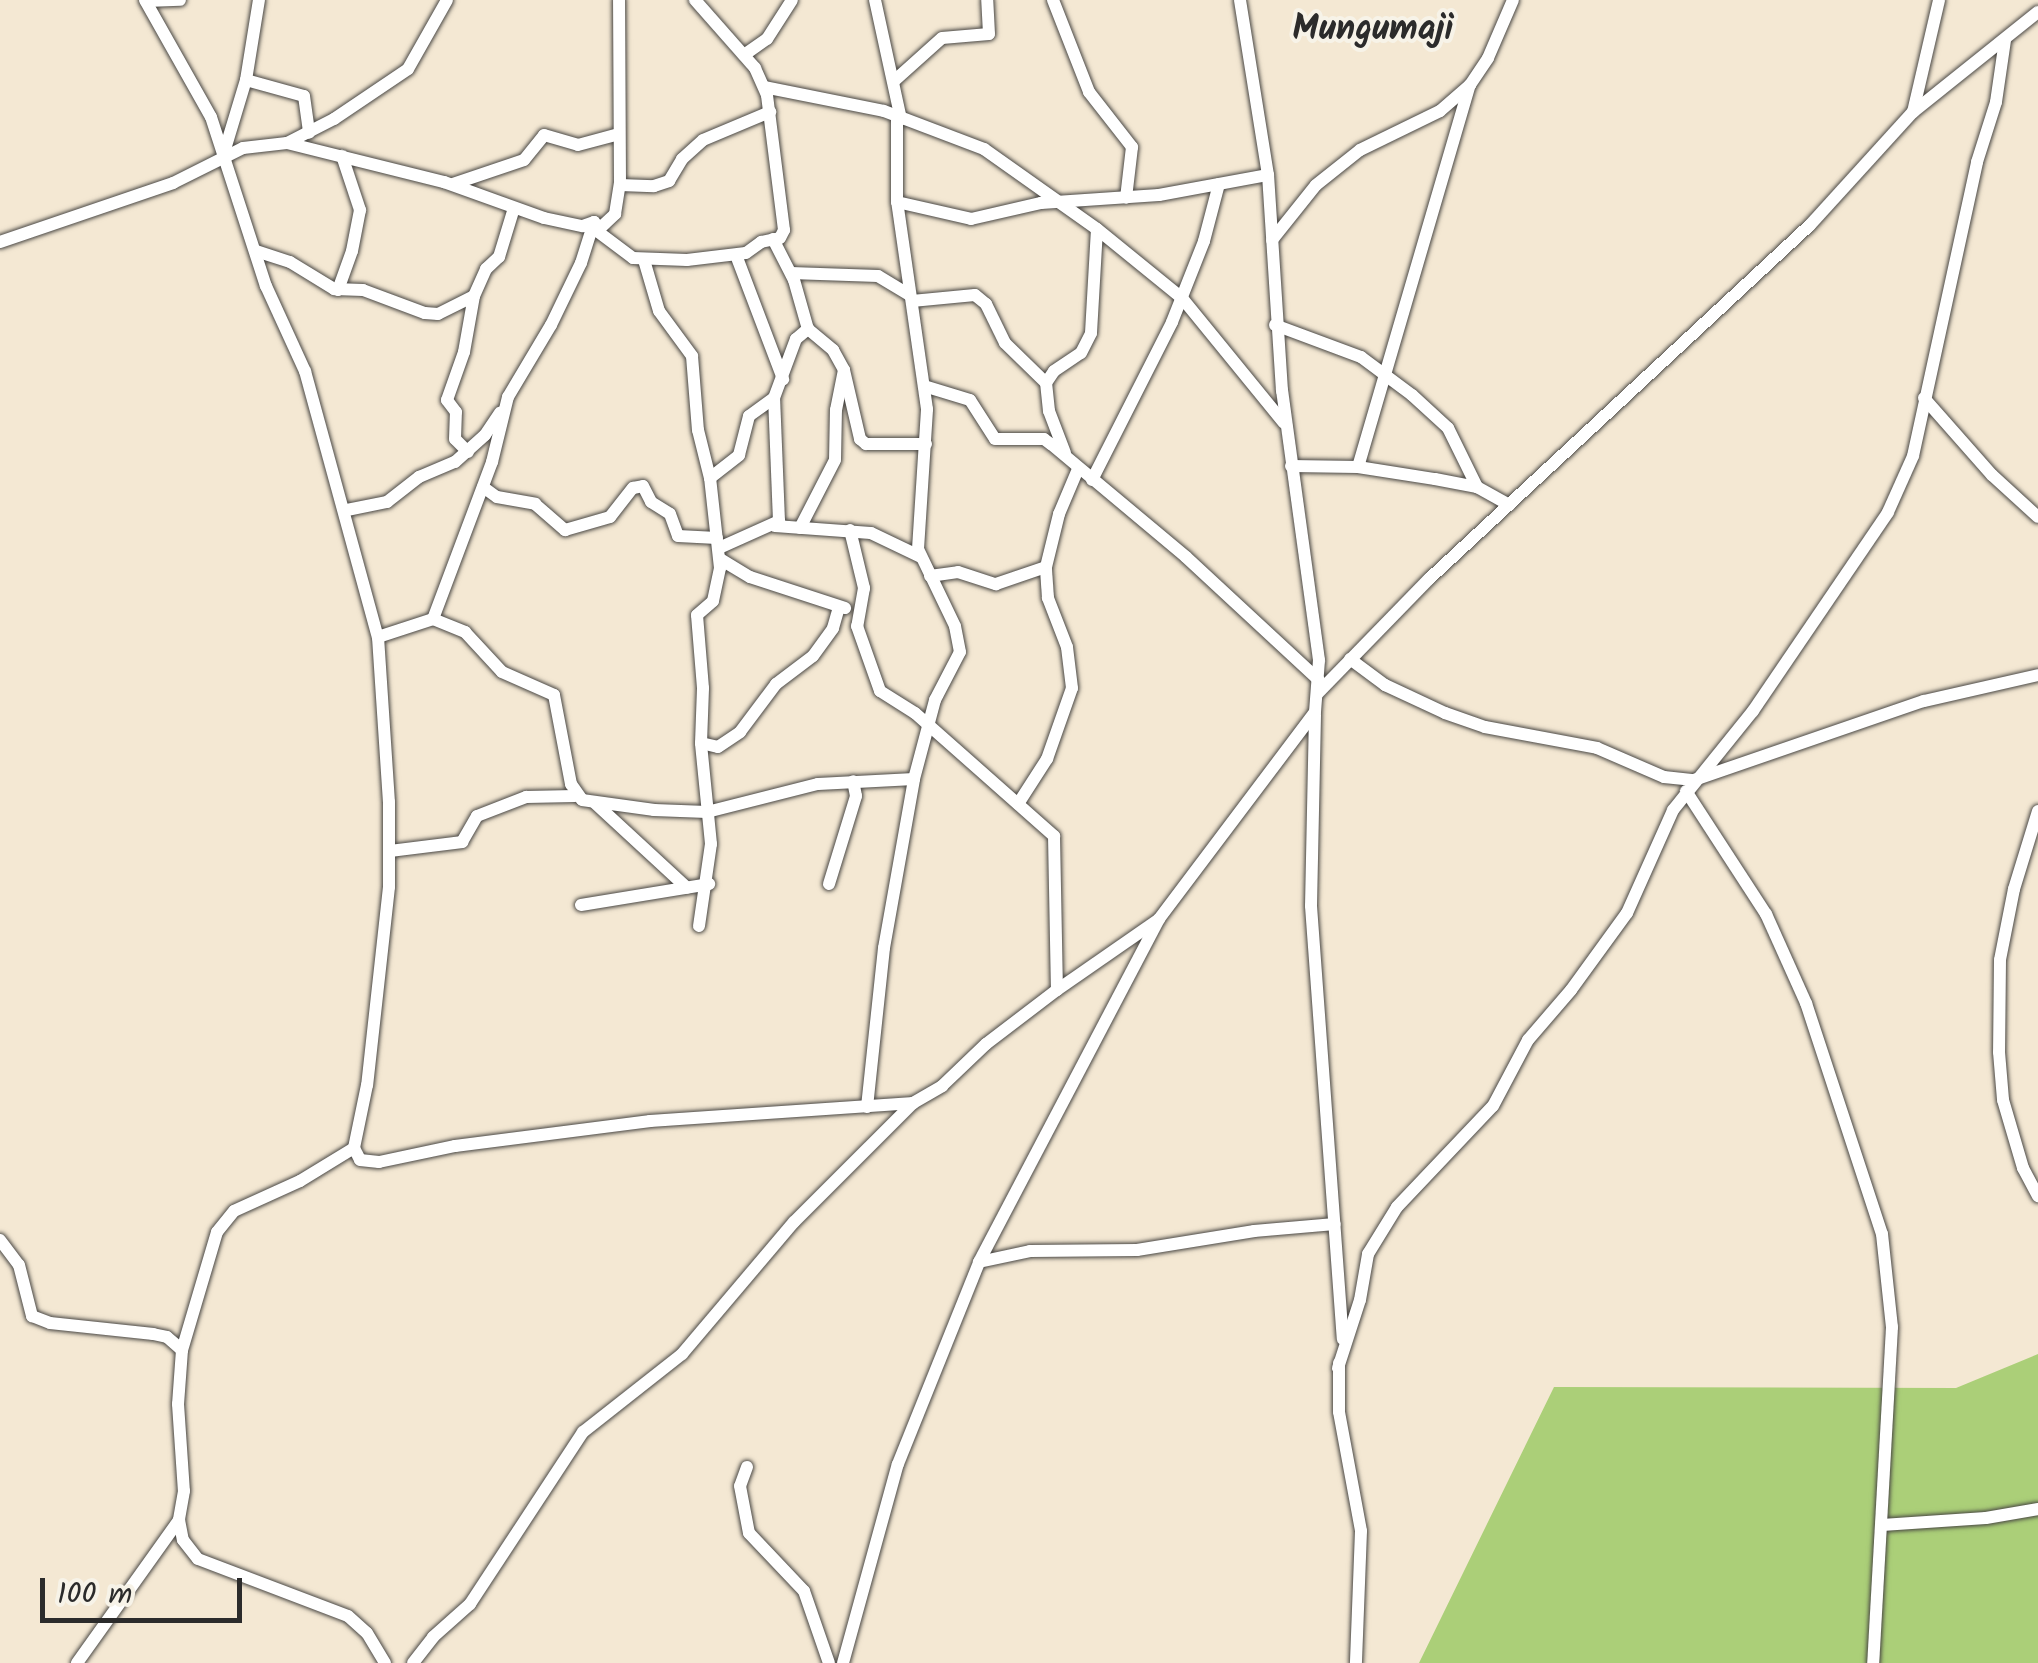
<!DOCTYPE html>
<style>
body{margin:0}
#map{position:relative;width:2038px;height:1663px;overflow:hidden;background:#f4e8d3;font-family:Kalam,sans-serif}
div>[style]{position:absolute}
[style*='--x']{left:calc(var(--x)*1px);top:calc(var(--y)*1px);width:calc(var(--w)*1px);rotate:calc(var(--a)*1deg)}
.green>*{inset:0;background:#abcf78}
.roads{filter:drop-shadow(0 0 2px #494744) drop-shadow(0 0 2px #494744)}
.street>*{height:12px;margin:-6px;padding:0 6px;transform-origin:6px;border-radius:6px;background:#fff}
span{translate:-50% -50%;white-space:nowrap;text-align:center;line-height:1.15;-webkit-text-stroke:8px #f7f3e8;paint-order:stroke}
.quarter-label{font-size:35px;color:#2b2b2b;font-weight:700}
.scale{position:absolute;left:40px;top:1578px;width:202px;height:45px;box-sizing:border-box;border:5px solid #2b2b2b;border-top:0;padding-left:12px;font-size:30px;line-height:35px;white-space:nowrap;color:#2b2b2b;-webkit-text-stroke:8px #f7f3e8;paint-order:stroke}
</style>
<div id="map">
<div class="green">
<i style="clip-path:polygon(2038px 1354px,2038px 1663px,1419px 1663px,1554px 1387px,1956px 1388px)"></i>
</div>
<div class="roads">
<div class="street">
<i style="--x:145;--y:0;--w:134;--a:60.6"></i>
<i style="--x:211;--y:117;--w:178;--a:72"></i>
<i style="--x:266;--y:286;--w:94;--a:65.4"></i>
<i style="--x:305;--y:371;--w:276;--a:74.7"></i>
<i style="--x:378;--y:637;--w:165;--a:86.2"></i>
<i style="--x:389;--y:802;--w:85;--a:90"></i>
<i style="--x:389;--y:887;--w:199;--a:96.3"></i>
<i style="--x:367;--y:1085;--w:64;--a:101.7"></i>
<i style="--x:354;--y:1148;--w:13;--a:63"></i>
<i style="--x:360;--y:1160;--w:19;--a:6"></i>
<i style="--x:379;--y:1162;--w:78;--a:-11.9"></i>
<i style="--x:455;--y:1146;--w:197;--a:-7.3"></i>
<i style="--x:650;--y:1121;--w:264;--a:-3.9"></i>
<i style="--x:913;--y:1103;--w:34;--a:-30"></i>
<i style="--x:942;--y:1086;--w:61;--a:-43.7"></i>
<i style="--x:986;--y:1044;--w:89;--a:-37.3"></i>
<i style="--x:1057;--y:990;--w:124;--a:-34.8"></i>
<i style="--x:875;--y:0;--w:122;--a:77.7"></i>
<i style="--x:1053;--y:0;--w:99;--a:68.6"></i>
<i style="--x:1089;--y:92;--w:70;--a:52"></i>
<i style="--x:1132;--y:147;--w:51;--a:96.7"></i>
<i style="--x:146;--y:1;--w:34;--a:-2"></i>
<i style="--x:744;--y:55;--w:28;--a:-35"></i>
<i style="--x:767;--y:39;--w:46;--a:-57.3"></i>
<i style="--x:246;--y:80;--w:60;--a:15.4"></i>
<i style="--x:304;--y:96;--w:37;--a:82"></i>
<i style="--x:894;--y:81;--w:64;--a:-41.9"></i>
<i style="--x:942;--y:38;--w:47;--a:-4.9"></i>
<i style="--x:989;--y:34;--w:34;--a:-93"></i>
<i style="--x:764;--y:87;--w:122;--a:11.3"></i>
<i style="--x:884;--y:111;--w:107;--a:20.8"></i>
<i style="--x:984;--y:149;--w:138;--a:35.3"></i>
<i style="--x:1097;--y:229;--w:109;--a:39.1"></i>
<i style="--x:1182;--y:298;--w:161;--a:50.8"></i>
<i style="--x:1913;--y:112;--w:115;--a:-76.9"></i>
<i style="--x:289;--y:142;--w:51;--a:-27.1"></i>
<i style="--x:334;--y:119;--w:89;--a:-34"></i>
<i style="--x:408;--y:69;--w:79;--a:-60.5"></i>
<i style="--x:223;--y:156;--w:79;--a:-73.2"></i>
<i style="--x:246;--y:80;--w:81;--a:-80.8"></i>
<i style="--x:453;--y:184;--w:75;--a:-18.7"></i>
<i style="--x:524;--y:160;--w:32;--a:-51"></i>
<i style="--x:544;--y:135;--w:35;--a:16"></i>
<i style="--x:578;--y:145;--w:42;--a:-15"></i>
<i style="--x:620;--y:185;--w:34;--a:2"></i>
<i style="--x:654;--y:186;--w:16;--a:-18"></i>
<i style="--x:669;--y:181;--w:26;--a:-59"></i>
<i style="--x:682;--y:159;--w:28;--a:-42"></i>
<i style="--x:703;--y:140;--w:73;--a:-22.7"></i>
<i style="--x:897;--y:202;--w:76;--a:12.9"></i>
<i style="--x:971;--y:219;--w:72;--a:-12.9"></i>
<i style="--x:1041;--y:203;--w:118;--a:-3.9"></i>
<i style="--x:1159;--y:195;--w:111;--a:-10.4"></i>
<i style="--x:597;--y:231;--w:25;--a:-43"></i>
<i style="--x:615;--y:214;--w:31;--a:-81"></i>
<i style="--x:620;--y:183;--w:183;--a:-90.3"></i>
<i style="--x:773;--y:239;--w:46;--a:62.9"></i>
<i style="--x:794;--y:280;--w:51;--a:74.1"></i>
<i style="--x:808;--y:329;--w:33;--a:40"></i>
<i style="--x:833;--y:350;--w:23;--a:61"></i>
<i style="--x:844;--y:370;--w:71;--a:76.9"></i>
<i style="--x:860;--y:439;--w:8;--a:40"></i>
<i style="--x:866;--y:444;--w:60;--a:0"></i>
<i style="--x:1272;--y:240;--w:70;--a:-51.3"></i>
<i style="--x:1316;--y:185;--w:56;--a:-38.5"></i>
<i style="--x:1360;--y:150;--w:89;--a:-26"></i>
<i style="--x:1440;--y:111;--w:40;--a:-41"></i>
<i style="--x:1470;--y:85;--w:32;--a:-56"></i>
<i style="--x:1488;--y:58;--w:63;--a:-66.7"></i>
<i style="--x:0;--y:242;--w:183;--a:-18.8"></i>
<i style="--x:173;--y:183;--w:78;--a:-26.6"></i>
<i style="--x:243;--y:148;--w:44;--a:-6.5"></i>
<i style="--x:287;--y:143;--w:162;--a:14"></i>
<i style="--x:444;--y:182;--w:106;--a:19.8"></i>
<i style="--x:544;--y:218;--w:40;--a:12"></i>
<i style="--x:583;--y:226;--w:12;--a:-20"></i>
<i style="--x:594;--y:222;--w:9;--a:72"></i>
<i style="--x:597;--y:231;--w:45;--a:36.9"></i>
<i style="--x:633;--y:258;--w:54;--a:2.1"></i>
<i style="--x:687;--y:260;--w:59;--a:-6.8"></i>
<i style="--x:746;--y:253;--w:19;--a:-36"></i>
<i style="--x:761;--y:242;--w:19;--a:-12"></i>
<i style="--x:780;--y:238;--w:9;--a:-63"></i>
<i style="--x:784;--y:230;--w:136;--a:-97.2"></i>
<i style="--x:767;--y:95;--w:30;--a:-114"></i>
<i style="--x:755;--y:68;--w:91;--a:-131.4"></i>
<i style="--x:256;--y:251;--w:36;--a:18"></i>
<i style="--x:290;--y:262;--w:52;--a:31.5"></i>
<i style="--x:334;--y:289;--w:29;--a:2"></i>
<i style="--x:363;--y:290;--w:66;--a:20.4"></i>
<i style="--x:425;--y:313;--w:13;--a:4"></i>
<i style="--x:438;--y:314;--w:40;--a:-26.6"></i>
<i style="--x:736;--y:255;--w:133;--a:69.2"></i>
<i style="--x:644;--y:260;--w:53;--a:73.6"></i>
<i style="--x:659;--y:311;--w:56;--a:53.7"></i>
<i style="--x:692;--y:356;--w:74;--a:85.4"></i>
<i style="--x:698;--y:430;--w:49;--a:76"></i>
<i style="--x:791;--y:273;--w:87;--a:2"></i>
<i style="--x:878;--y:276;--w:37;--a:31"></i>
<i style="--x:338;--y:290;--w:41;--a:-70.3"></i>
<i style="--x:352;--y:251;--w:42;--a:-79"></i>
<i style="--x:360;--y:210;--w:57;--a:-108.4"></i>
<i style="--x:912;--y:301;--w:63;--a:-5.4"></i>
<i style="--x:975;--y:295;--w:14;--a:39"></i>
<i style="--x:986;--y:304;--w:43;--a:64"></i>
<i style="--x:1005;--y:343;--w:57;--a:44.3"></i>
<i style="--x:1275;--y:325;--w:92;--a:20.4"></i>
<i style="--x:1361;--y:357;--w:64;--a:36.7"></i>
<i style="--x:1412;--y:395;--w:49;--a:42.5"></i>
<i style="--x:1448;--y:428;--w:66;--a:63.8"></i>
<i style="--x:924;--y:386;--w:48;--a:16.9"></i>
<i style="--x:970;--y:400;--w:46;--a:57.3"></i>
<i style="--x:995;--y:439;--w:49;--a:0"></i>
<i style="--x:1044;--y:439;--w:9;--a:36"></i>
<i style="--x:1051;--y:444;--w:176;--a:39.9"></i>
<i style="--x:1186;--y:557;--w:181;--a:42.8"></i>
<i style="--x:1924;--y:398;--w:103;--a:48.6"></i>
<i style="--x:1992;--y:475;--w:62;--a:42.4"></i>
<i style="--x:468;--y:452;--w:18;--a:-135"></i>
<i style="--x:455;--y:439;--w:27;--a:-88"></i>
<i style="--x:456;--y:412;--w:15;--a:-127"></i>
<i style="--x:447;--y:400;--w:51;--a:-70.5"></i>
<i style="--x:464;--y:352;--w:57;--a:-79.9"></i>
<i style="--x:474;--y:296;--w:30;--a:-66"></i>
<i style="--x:486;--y:269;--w:18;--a:-43"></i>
<i style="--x:499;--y:257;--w:51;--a:-73"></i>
<i style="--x:1065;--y:453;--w:45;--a:-110.9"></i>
<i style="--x:1049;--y:411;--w:28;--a:-96"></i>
<i style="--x:1046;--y:383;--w:14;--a:-56"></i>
<i style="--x:1054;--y:371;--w:32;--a:-34"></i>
<i style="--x:1081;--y:353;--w:22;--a:-63"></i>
<i style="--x:1091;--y:333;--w:104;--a:-86.7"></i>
<i style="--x:1291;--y:466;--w:67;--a:0.9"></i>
<i style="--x:1358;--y:467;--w:78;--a:8.9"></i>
<i style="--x:1435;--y:479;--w:43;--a:10.8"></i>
<i style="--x:1477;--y:487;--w:37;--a:29"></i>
<i style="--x:1358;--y:467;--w:398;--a:-73.7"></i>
<i style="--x:1092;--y:480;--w:177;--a:-63.1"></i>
<i style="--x:1172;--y:322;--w:87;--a:-68.4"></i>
<i style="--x:1204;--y:241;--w:59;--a:-75.3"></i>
<i style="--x:483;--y:487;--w:17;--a:36"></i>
<i style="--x:497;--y:497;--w:39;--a:10"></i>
<i style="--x:535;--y:504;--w:40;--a:41"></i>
<i style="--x:565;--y:530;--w:47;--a:-16.1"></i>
<i style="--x:610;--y:517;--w:37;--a:-52"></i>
<i style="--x:633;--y:488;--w:10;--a:-11"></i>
<i style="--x:643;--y:486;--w:18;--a:63"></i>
<i style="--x:651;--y:502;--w:22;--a:32"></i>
<i style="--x:670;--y:514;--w:23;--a:70"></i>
<i style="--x:678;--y:536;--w:39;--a:3"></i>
<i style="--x:347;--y:510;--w:41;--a:-11.3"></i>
<i style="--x:387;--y:502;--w:41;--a:-38"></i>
<i style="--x:419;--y:477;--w:39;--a:-23"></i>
<i style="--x:455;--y:462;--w:40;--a:-42"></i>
<i style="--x:485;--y:435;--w:27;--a:-56"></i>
<i style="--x:775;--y:526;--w:96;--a:4.2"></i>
<i style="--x:871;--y:533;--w:55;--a:25.6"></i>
<i style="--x:800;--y:528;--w:76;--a:-62.8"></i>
<i style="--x:835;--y:460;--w:50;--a:-88.9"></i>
<i style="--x:836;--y:410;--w:41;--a:-78.7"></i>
<i style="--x:850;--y:530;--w:60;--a:76.4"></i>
<i style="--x:864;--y:588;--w:39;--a:100"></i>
<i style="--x:857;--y:626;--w:69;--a:70.5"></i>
<i style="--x:880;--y:691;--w:41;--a:32.2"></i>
<i style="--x:915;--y:713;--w:186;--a:41.5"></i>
<i style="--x:1054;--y:836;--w:154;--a:88.9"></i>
<i style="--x:719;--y:548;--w:66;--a:-24.2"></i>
<i style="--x:779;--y:521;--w:123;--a:-92.3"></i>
<i style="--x:720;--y:559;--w:35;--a:31"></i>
<i style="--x:750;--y:577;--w:100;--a:18.1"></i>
<i style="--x:930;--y:576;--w:28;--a:-8"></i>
<i style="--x:958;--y:572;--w:40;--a:18"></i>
<i style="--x:996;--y:584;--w:53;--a:-18.8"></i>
<i style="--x:433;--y:619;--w:35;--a:22"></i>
<i style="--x:465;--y:632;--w:54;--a:47.2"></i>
<i style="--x:502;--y:672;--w:57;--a:23.9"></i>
<i style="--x:554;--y:695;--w:91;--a:79.2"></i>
<i style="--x:571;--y:784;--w:19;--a:55"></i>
<i style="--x:582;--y:800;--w:73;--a:7.9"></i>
<i style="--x:654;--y:810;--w:53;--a:2.2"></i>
<i style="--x:707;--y:812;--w:114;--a:-14.2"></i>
<i style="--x:818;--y:784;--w:96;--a:-3"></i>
<i style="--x:378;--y:637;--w:58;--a:-18.1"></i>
<i style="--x:433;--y:619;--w:168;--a:-69.4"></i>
<i style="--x:492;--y:462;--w:67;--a:-76.2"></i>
<i style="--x:508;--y:397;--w:84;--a:-59.2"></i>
<i style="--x:551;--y:325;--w:69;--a:-64.2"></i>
<i style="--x:581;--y:263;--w:43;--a:-72.4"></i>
<i style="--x:1350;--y:659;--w:44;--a:36.6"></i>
<i style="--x:1385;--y:685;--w:66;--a:25"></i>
<i style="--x:1445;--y:713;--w:42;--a:19.3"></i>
<i style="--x:1485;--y:727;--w:114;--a:10.6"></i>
<i style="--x:1597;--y:748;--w:73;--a:23.4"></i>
<i style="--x:1664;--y:777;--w:30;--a:6"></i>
<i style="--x:1694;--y:780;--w:243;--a:-19"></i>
<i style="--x:1924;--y:701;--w:117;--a:-12.8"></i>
<i style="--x:1318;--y:693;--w:159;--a:-45.8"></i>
<i style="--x:1429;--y:579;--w:520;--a:-42.9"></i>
<i style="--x:1810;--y:225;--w:153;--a:-47.7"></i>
<i style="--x:1913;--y:112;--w:160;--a:-38.7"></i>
<i style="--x:1315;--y:715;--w:191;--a:91.2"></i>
<i style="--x:1311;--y:906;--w:434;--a:85.8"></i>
<i style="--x:701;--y:743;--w:17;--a:13"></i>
<i style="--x:718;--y:747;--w:27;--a:-34"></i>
<i style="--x:740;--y:732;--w:60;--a:-53.1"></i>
<i style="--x:776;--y:684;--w:46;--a:-37.1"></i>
<i style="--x:813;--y:656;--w:34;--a:-54"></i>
<i style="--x:833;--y:628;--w:22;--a:-74"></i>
<i style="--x:1686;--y:791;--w:147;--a:57"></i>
<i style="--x:1766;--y:914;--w:98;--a:65.8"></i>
<i style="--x:1806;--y:1003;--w:243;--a:71.8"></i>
<i style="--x:1882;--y:1234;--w:94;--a:83.9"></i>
<i style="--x:1892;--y:1327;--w:337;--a:93.2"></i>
<i style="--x:595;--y:803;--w:125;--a:42.7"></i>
<i style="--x:1018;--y:804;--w:54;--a:-57.2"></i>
<i style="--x:1047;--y:759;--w:75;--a:-70.6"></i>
<i style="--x:1072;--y:688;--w:41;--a:-97"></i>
<i style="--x:1067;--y:647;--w:53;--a:-111.2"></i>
<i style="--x:1048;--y:598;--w:31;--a:-94"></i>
<i style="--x:1046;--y:567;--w:55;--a:-76.2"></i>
<i style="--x:1059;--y:514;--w:49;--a:-67.1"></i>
<i style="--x:2038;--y:811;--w:82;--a:107.1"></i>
<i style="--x:2014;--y:889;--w:72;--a:101.2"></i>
<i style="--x:2000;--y:960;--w:92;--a:90.6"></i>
<i style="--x:1999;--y:1052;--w:48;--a:85.2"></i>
<i style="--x:2003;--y:1100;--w:71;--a:73.6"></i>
<i style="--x:2023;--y:1168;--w:32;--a:62"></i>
<i style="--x:390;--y:851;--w:73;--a:-7.1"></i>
<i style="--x:462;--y:842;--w:30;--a:-60"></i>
<i style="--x:477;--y:816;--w:53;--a:-21.2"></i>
<i style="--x:526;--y:797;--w:49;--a:-1.2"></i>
<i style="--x:829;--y:884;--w:92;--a:-72.9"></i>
<i style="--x:856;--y:796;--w:15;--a:-101"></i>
<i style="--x:581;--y:905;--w:130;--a:-9.3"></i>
<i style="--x:699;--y:926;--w:83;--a:-81.7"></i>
<i style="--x:711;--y:844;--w:101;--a:-95.7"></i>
<i style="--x:701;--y:743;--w:55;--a:-87.9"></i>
<i style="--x:703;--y:688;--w:73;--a:-94.7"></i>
<i style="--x:697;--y:615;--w:21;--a:-41"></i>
<i style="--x:713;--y:601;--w:34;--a:-78"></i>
<i style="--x:720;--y:568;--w:91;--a:-96.3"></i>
<i style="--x:710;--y:478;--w:37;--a:-38"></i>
<i style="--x:739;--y:455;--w:40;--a:-75.6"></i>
<i style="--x:749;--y:416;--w:31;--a:-36"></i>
<i style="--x:774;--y:398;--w:63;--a:-69.6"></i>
<i style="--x:796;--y:339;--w:16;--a:-40"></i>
<i style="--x:867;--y:1107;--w:160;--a:-83.9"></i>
<i style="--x:884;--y:948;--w:172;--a:-79.9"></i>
<i style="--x:914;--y:779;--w:82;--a:-75.1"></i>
<i style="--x:935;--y:700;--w:54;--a:-62.5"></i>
<i style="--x:960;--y:652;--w:26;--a:-101"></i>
<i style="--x:955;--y:626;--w:85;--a:-115.7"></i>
<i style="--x:918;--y:549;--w:140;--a:-86.3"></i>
<i style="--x:927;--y:409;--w:209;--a:-98.2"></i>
<i style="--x:897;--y:202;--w:85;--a:-90"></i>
<i style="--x:354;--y:1148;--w:63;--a:148.6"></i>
<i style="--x:300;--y:1181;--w:72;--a:155.6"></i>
<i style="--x:234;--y:1211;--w:27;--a:129"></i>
<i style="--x:217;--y:1232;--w:123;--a:106.5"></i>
<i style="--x:182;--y:1350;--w:54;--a:94.2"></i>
<i style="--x:178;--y:1404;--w:87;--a:86.1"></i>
<i style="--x:184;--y:1491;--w:29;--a:100"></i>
<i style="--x:179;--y:1520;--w:20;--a:79"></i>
<i style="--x:183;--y:1540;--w:24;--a:52"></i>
<i style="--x:198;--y:1559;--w:160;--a:20.8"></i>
<i style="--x:348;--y:1616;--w:25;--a:42"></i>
<i style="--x:367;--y:1633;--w:35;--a:59"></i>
<i style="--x:0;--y:1240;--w:31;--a:53"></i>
<i style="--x:19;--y:1265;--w:53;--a:75.7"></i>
<i style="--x:32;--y:1316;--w:19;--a:21"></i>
<i style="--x:50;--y:1323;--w:104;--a:6.1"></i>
<i style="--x:153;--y:1334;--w:14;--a:12"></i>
<i style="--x:167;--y:1337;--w:20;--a:41"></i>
<i style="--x:979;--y:1262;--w:52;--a:-12.2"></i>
<i style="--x:1030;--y:1251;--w:107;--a:-0.5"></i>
<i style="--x:1137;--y:1250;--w:119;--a:-9.2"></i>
<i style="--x:1254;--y:1231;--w:81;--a:-4.9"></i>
<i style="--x:1339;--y:1363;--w:49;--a:90"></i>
<i style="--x:1339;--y:1412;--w:121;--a:79.5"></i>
<i style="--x:1361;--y:1531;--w:132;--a:92.2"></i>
<i style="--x:1338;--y:1368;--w:71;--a:-72.1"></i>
<i style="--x:1360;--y:1300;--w:47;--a:-80.1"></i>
<i style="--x:1368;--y:1254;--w:55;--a:-58.3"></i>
<i style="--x:1397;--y:1207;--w:139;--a:-46.5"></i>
<i style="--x:1493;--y:1106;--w:75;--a:-62.1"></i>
<i style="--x:1528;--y:1040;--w:66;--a:-49.3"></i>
<i style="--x:1571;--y:990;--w:95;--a:-54"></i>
<i style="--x:1627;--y:913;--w:113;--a:-65.9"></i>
<i style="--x:1673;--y:810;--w:127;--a:-51.1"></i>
<i style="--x:1753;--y:711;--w:240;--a:-55.8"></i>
<i style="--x:1888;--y:512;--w:61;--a:-65.9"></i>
<i style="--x:1913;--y:456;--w:301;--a:-77.7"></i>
<i style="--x:1977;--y:162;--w:63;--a:-72.4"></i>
<i style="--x:1996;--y:102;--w:63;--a:-81.7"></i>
<i style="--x:747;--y:1467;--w:20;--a:110"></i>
<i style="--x:740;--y:1486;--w:48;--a:79.2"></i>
<i style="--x:749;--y:1533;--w:80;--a:46.5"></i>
<i style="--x:804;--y:1591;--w:76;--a:70.9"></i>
<i style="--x:1882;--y:1525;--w:104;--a:-3.9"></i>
<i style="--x:1986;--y:1518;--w:53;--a:-9.8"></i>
<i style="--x:77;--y:1663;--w:176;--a:-54.5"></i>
<i style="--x:413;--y:1663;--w:33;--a:-52"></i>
<i style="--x:433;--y:1637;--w:50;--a:-41.7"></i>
<i style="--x:470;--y:1604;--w:206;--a:-56.7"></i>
<i style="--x:583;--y:1432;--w:126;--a:-38.2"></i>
<i style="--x:682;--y:1354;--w:173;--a:-49.7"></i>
<i style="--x:794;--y:1222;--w:168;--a:-45"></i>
<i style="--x:843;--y:1663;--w:206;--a:-74.6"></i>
<i style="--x:898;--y:1464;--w:218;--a:-68.1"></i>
<i style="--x:979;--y:1262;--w:387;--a:-62.3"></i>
<i style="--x:1159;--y:919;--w:259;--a:-53"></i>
<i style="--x:1315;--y:712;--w:52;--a:-85.6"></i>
<i style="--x:1319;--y:660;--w:272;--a:-97.8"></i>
<i style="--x:1282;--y:391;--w:216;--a:-93.7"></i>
<i style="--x:1268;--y:175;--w:177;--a:-99.1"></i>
</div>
</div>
<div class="quarter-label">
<span style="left:1373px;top:30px">Mungumaji</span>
</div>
<div class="scale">100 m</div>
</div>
